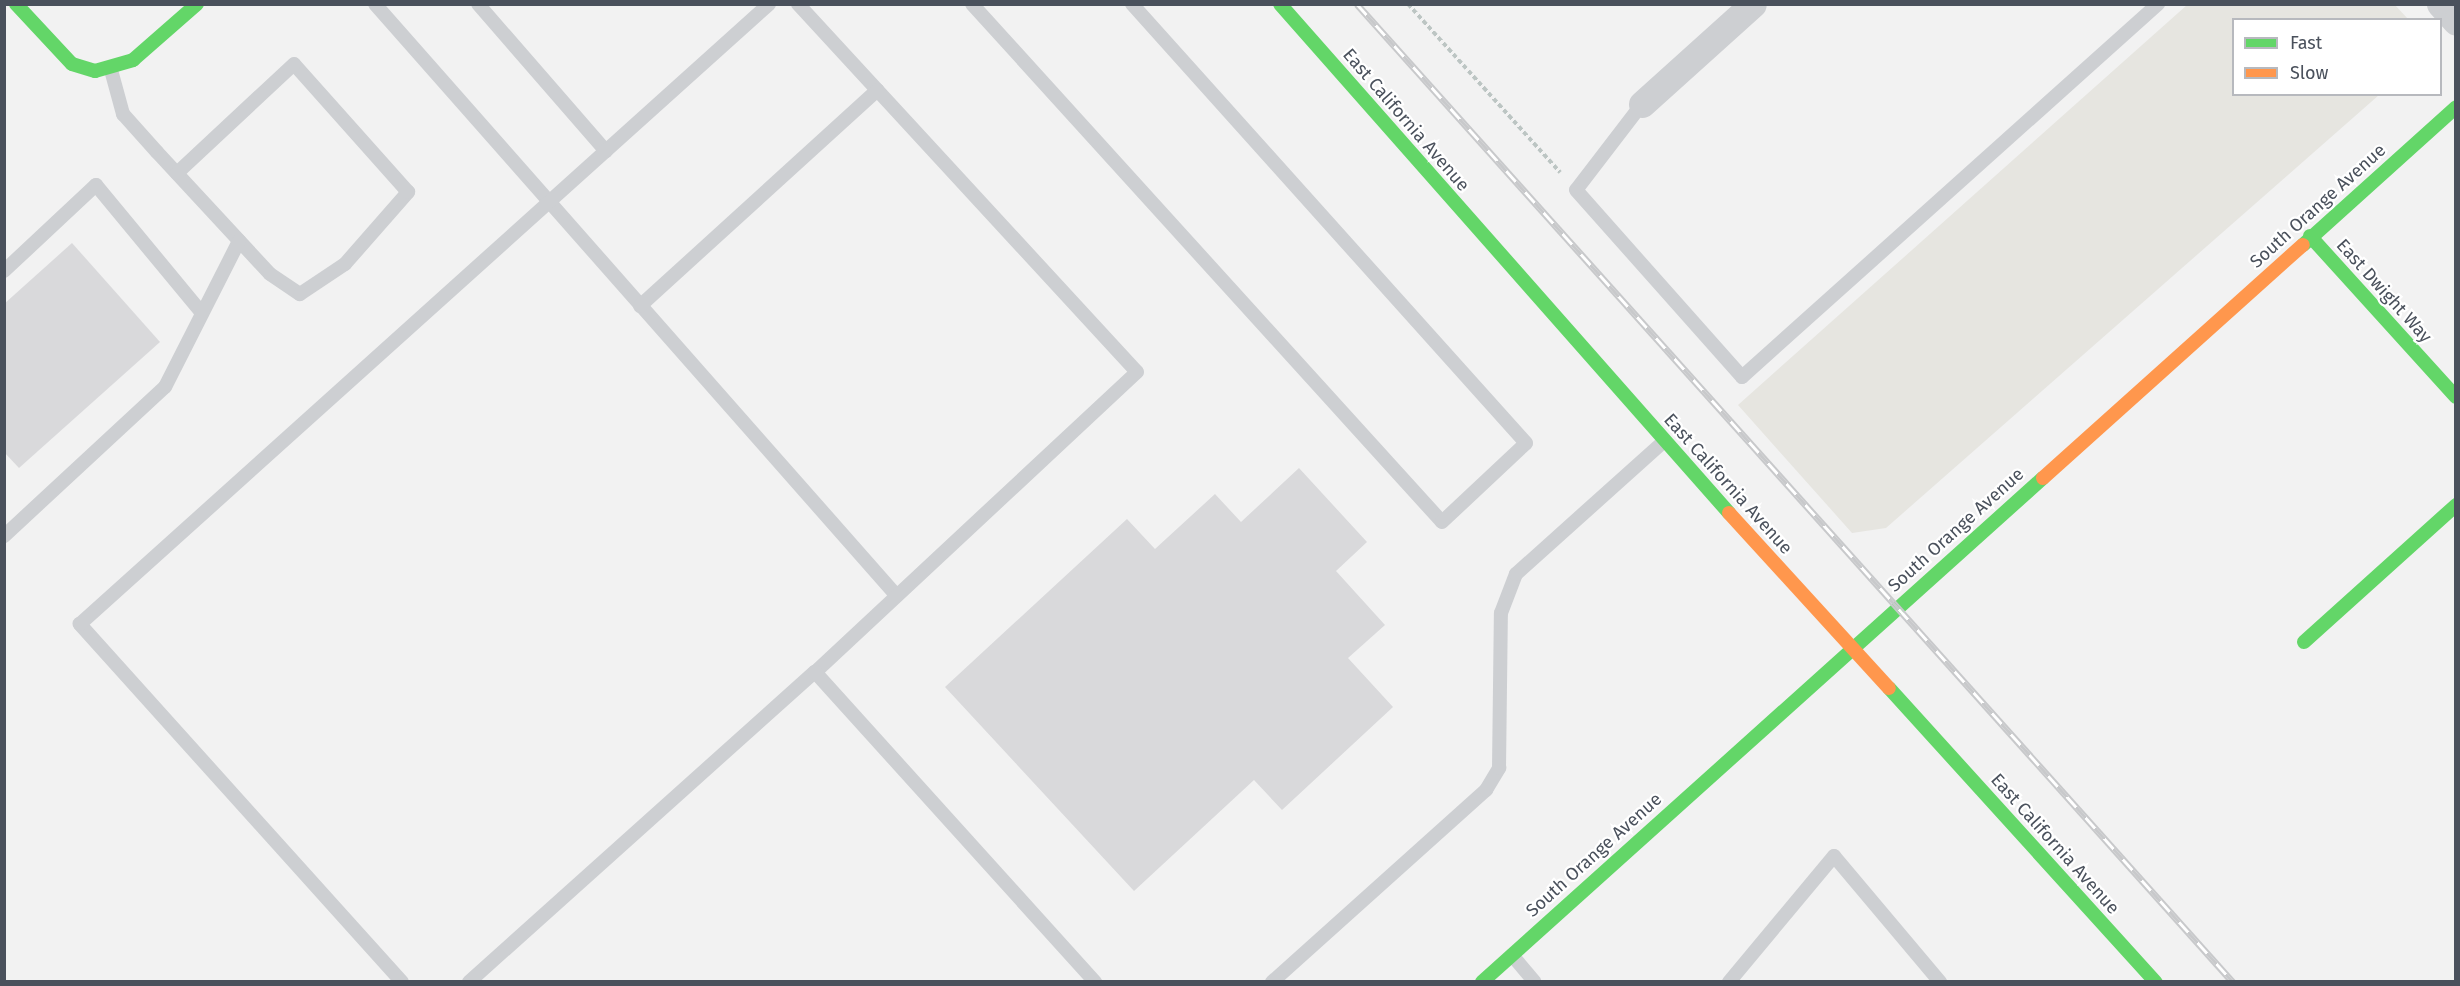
<!DOCTYPE html>
<style>
body{margin:0}
#map{position:relative;width:2460px;height:986px;overflow:hidden;background:#f2f2f2;font-family:"Fira Sans",sans-serif}
div>[style]{position:absolute}
[style*='--x']{left:calc(var(--x)*1px);top:calc(var(--y)*1px);width:calc(var(--w)*1px);rotate:calc(var(--a)*1deg)}
.commercial>*{inset:0;background:#e6e5e0}
.building>*{inset:0;background:#d9d9db}
.path>*{height:4px;margin-top:-2px;transform-origin:0;background:repeating-linear-gradient(90deg,#bcc5c3 0 4.5px,transparent 0 7.5px)}
.lane>*{height:14px;margin:-7px;padding:0 7px;transform-origin:7px;border-radius:7px;background:#cdcfd2}
.street>*{height:27px;margin:-13.5px;padding:0 13.5px;transform-origin:13.5px;border-radius:13.5px;background:#cdcfd2}
.fast>*{height:14px;margin:-7px;padding:0 7px;transform-origin:7px;border-radius:7px;background:#63d668}
.slow>*{height:14px;margin:-7px;padding:0 7px;transform-origin:7px;border-radius:7px;background:#ff974d}
.rail>*{height:7px;margin-top:-3.5px;transform-origin:0;background:repeating-linear-gradient(90deg,#fff 0 14px,#c8c9cb 0 28px);box-sizing:border-box;border-block:2px solid #c8c9cb}
span{translate:-50% -50%;white-space:nowrap;text-align:center;line-height:1.15;-webkit-text-stroke:4.5px #fff;paint-order:stroke}
.street-label{font-size:18px;color:#4a515c}
.frame{position:absolute;inset:0;border:6px solid #4a515c;pointer-events:none}
.legend{position:absolute;left:2232px;top:18px;width:210px;height:78px;box-sizing:border-box;background:#fff;border:2px solid #b7b9be;margin:0;padding:8px 10px;list-style:none;font-size:18px;color:#4a515c}
.legend li{display:flex;align-items:center;gap:12px;height:30px}
.legend b{width:30px;border:2px solid #b7b9be}
</style>
<div id="map">
<div class="commercial">
<i style="clip-path:polygon(2187px 5px,2395px 5px,2408px 19px,2234px 20px,2234px 94px,2379px 95px,1886px 528px,1852px 533px,1738px 405px)"></i>
</div>
<div class="building">
<i style="clip-path:polygon(72px 243px,160px 342px,19px 468px,4px 452px,4px 304px)"></i>
<i style="clip-path:polygon(1299px 468px,1367px 542px,1336px 571px,1385px 625px,1348px 658px,1393px 707px,1282px 810px,1254px 780px,1134px 891px,945px 687px,1127px 519px,1155px 549px,1215px 494px,1241px 522px)"></i>
</div>
<div class="path">
<i style="--x:1408;--y:4;--w:227;--a:47.9"></i>
</div>
<div class="lane">
<i style="--x:375;--y:4;--w:789;--a:48.6"></i>
<i style="--x:478;--y:4;--w:195;--a:49"></i>
<i style="--x:798;--y:4;--w:500;--a:47.35"></i>
<i style="--x:1137;--y:372;--w:440;--a:137"></i>
<i style="--x:972;--y:4;--w:699;--a:47.78"></i>
<i style="--x:1442;--y:522;--w:115;--a:-43.2"></i>
<i style="--x:1526;--y:443;--w:590;--a:-131.91"></i>
<i style="--x:111;--y:70;--w:46;--a:74.7"></i>
<i style="--x:123;--y:114;--w:51;--a:48.2"></i>
<i style="--x:157;--y:152;--w:166;--a:47.2"></i>
<i style="--x:270;--y:274;--w:36;--a:34"></i>
<i style="--x:300;--y:294;--w:54;--a:-33.7"></i>
<i style="--x:345;--y:264;--w:96;--a:-48.8"></i>
<i style="--x:408;--y:192;--w:171;--a:-131.7"></i>
<i style="--x:294;--y:64;--w:160;--a:137"></i>
<i style="--x:1642;--y:104;--w:108;--a:127.5"></i>
<i style="--x:1576;--y:190;--w:250;--a:48.4"></i>
<i style="--x:1742;--y:377;--w:559;--a:-41.88"></i>
<i style="--x:4;--y:271;--w:126;--a:-43.1"></i>
<i style="--x:96;--y:185;--w:165;--a:50.4"></i>
<i style="--x:640;--y:306;--w:321;--a:-42.3"></i>
<i style="--x:4;--y:536;--w:219;--a:-42.8"></i>
<i style="--x:165;--y:387;--w:164;--a:-63.1"></i>
<i style="--x:1512;--y:955;--w:35;--a:50"></i>
<i style="--x:402;--y:982;--w:482;--a:-132"></i>
<i style="--x:80;--y:624;--w:927;--a:-41.98"></i>
<i style="--x:469;--y:982;--w:465;--a:-41.9"></i>
<i style="--x:815;--y:672;--w:418;--a:47.9"></i>
<i style="--x:1272;--y:982;--w:288;--a:-41.9"></i>
<i style="--x:1486;--y:790;--w:26;--a:-59"></i>
<i style="--x:1499;--y:768;--w:155;--a:-89.3"></i>
<i style="--x:1501;--y:613;--w:42;--a:-69"></i>
<i style="--x:1516;--y:574;--w:199;--a:-41.9"></i>
<i style="--x:1729;--y:982;--w:164;--a:-50.2"></i>
<i style="--x:1834;--y:856;--w:165;--a:49.9"></i>
</div>
<div class="street">
<i style="--x:2440;--y:4;--w:24;--a:48"></i>
<i style="--x:1642;--y:104;--w:149;--a:-42"></i>
</div>
<div class="fast">
<i style="--x:16;--y:4;--w:82;--a:47"></i>
<i style="--x:72;--y:64;--w:24;--a:17"></i>
<i style="--x:95;--y:71;--w:40;--a:-16"></i>
<i style="--x:133;--y:60;--w:85;--a:-41.2"></i>
<i style="--x:1280;--y:4;--w:679;--a:48.58"></i>
<i style="--x:2310;--y:236;--w:217;--a:47.8"></i>
<i style="--x:2303;--y:245;--w:206;--a:-42"></i>
<i style="--x:2304;--y:642;--w:205;--a:-42"></i>
<i style="--x:1889;--y:688;--w:397;--a:47.8"></i>
<i style="--x:1482;--y:982;--w:754;--a:-41.94"></i>
</div>
<div class="slow">
<i style="--x:2043;--y:478;--w:349;--a:-41.9"></i>
<i style="--x:1729;--y:513;--w:237;--a:47.6"></i>
</div>
<div class="rail">
<i style="--x:1357;--y:4;--w:1313;--a:48.15"></i>
</div>
<div class="street-label">
<span style="left:1406px;top:120px;rotate:49deg">East California Avenue</span>
<span style="left:2318px;top:206px;rotate:-42deg">South Orange Avenue</span>
<span style="left:2384px;top:291px;rotate:48deg">East Dwight Way</span>
<span style="left:1728px;top:484px;rotate:48deg">East California Avenue</span>
<span style="left:1956px;top:530px;rotate:-42deg">South Orange Avenue</span>
<span style="left:2055px;top:844px;rotate:48deg">East California Avenue</span>
<span style="left:1594px;top:855px;rotate:-42deg">South Orange Avenue</span>
</div>
<div class="frame"></div>
<ul class="legend">
<li><b style="height:8px;background:#63d668"></b>Fast</li>
<li><b style="height:8px;background:#ff974d"></b>Slow</li>
</ul>
</div>
